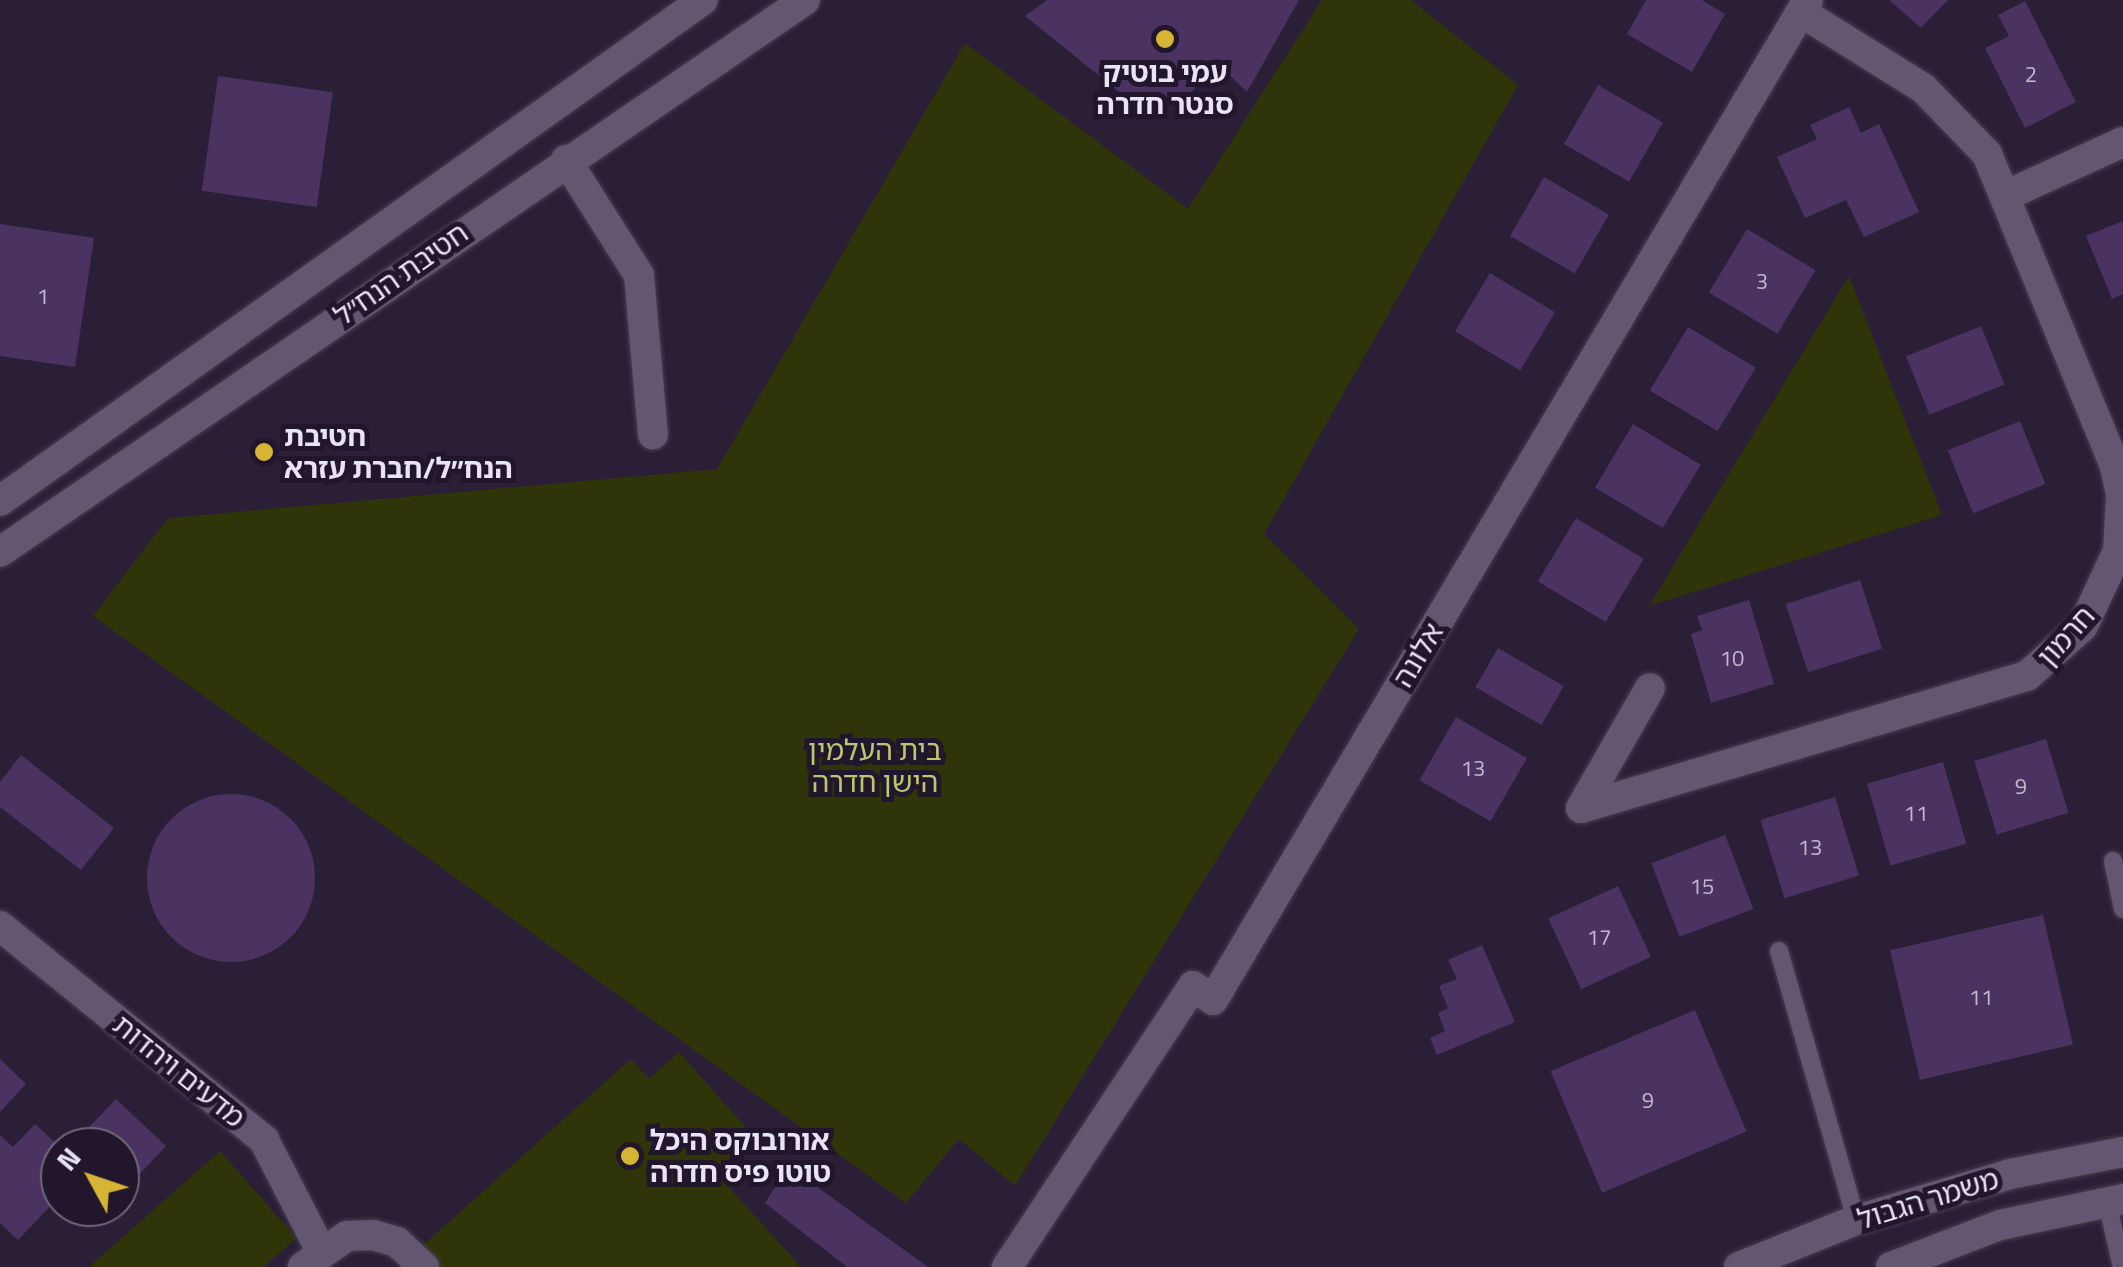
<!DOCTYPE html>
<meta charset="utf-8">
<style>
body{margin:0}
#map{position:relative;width:2123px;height:1267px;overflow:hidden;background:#2a1f36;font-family:"Titillium Web","Noto Sans Hebrew",sans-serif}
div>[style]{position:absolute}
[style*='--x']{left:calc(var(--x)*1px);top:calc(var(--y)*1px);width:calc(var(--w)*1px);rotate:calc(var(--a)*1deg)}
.green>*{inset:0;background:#303409}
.building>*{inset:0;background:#4a3361;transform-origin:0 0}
.round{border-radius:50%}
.roads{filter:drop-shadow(0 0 2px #473d50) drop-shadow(0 0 2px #473d50)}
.lane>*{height:18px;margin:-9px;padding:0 9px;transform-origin:9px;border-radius:9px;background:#635671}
.street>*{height:30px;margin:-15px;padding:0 15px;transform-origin:15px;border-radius:15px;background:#635671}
.secondary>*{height:30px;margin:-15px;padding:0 15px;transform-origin:15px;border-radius:15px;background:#635671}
.dots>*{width:28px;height:28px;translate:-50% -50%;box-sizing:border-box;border:5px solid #21162c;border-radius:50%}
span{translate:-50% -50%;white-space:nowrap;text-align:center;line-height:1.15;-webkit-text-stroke:10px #21162c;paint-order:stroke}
.number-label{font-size:22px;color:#c2b7ce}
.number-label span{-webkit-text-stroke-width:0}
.poi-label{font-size:28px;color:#eae3f3;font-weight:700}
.left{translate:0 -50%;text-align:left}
.street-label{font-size:28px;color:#eae3f3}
.park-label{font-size:28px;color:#bbc770}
.north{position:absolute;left:40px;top:1127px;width:100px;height:100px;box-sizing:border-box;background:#21162c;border:2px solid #71687c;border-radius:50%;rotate:310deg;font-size:28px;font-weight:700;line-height:40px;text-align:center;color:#eae3f3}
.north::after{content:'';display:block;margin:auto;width:35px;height:45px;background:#d6b534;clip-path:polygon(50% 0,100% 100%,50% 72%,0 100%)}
</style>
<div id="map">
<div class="green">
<i style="clip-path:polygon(1322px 0,1411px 0,1518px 85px,1264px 534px,1359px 629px,1015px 1186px,959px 1139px,906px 1203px,93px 616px,168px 518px,717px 469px,965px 43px,1188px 209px)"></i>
<i style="clip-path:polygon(1849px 276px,1942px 515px,1649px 606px)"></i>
<i style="clip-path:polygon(679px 1052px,756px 1139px,717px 1174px,801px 1267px,440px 1267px,421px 1247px,631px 1059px,649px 1079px)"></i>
<i style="clip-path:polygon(220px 1151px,297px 1238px,263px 1267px,89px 1267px)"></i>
</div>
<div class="building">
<i style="clip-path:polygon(1047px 0,1299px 0,1247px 92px,1216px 62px,1185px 100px,1154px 108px,1123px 95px,1025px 16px)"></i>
<i style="clip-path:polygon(1646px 0,1702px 0,1725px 14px,1692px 72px,1627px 34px)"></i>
<i style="clip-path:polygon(1889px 0,1948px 0,1921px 28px)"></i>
<i style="clip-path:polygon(2025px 1px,2076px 102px,2025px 128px,1985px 48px,2009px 36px,1998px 15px)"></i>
<i style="left:218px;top:76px;width:116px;height:116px;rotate:8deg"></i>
<i style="left:1598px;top:85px;width:75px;height:68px;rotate:30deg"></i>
<i style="clip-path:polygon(1849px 107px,1861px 133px,1879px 124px,1919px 212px,1864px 237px,1846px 200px,1805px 218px,1777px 157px,1817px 139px,1810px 125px)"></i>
<i style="left:1544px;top:177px;width:75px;height:68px;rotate:30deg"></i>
<i style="clip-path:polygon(2123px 221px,2123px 294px,2112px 299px,2086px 236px)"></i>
<i style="clip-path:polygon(0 224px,94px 238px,75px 367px,0 356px)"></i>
<i style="left:1747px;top:229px;width:80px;height:74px;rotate:31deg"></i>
<i style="left:1490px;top:273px;width:76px;height:68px;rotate:31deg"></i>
<i style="left:1981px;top:326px;width:63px;height:81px;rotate:68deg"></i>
<i style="left:1688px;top:327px;width:79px;height:74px;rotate:31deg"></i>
<i style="left:2020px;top:421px;width:68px;height:78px;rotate:68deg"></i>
<i style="left:1633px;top:424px;width:79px;height:74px;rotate:31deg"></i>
<i style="left:1576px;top:518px;width:79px;height:74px;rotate:31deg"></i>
<i style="left:1860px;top:580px;width:72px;height:78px;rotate:72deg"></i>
<i style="clip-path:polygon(1749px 600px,1774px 684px,1711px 703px,1691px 634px,1702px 630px,1697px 616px)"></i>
<i style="left:1498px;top:648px;width:76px;height:45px;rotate:30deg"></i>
<i style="left:1456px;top:717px;width:82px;height:73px;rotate:30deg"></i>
<i style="left:2046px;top:739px;width:77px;height:75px;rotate:73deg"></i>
<i style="clip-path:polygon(21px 755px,114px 828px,81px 870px,0 807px,0 782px)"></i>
<i style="left:1943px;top:762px;width:85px;height:79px;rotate:74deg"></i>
<i class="round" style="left:147px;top:794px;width:168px;height:168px"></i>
<i style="left:1835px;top:797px;width:82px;height:78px;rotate:73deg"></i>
<i style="left:1725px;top:835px;width:79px;height:79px;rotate:69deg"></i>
<i style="left:1618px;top:886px;width:78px;height:77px;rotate:65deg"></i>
<i style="left:2043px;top:915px;width:133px;height:157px;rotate:77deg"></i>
<i style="clip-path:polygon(1482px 945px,1515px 1022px,1437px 1055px,1430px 1038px,1445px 1031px,1438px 1013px,1448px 1008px,1439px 986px,1457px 979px,1448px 960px)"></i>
<i style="left:1695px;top:1010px;width:132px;height:157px;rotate:67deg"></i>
<i style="clip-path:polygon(0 1059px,26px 1084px,0 1112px)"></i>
<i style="clip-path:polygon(116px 1099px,166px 1146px,120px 1195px,120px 1147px,70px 1147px)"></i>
<i style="clip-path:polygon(35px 1124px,60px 1147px,60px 1196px,18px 1240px,0 1223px,0 1135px,13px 1147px)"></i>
<i style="clip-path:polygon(788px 1166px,928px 1267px,847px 1267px,765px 1203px)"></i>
<i style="clip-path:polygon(76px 1207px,108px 1207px,93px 1223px)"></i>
</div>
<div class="roads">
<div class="lane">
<i style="--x:2113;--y:861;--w:49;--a:78.2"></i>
<i style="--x:1779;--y:951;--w:280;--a:74"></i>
<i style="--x:2107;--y:1202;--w:67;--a:77"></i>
</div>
<div class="street">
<i style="--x:566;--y:160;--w:136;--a:57.6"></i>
<i style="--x:639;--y:275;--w:160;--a:85"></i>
<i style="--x:2005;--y:196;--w:130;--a:-24.6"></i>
<i style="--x:1581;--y:808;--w:465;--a:-16.5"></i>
<i style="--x:2027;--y:676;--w:75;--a:-41.8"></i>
<i style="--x:2083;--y:626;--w:83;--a:-65"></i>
<i style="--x:2118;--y:551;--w:56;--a:-86.9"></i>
<i style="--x:2121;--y:495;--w:30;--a:-102"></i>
<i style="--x:2115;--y:466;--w:337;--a:-112.3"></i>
<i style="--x:1987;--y:154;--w:92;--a:-134.1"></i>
<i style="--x:1923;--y:88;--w:144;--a:-148.1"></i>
<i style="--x:1581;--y:808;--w:138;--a:-60.1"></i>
<i style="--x:0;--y:926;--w:340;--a:39"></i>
<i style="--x:264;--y:1140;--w:123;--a:62.8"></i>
<i style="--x:303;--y:1267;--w:54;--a:-35.2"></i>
<i style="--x:347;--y:1236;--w:26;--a:-2"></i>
<i style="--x:373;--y:1235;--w:25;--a:16"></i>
<i style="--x:397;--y:1242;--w:37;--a:43"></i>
<i style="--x:1007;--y:1267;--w:337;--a:-56.5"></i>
<i style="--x:1193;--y:986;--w:24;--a:35"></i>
<i style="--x:1213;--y:1000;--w:1164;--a:-59.25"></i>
</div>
<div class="secondary">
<i style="--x:0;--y:501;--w:863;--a:-35.48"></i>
<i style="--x:0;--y:552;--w:976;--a:-34.44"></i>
<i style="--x:1739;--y:1267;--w:126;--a:-21.9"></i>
<i style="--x:1856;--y:1220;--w:161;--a:-16.6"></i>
<i style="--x:2010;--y:1174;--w:115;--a:-11"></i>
<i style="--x:1891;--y:1267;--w:117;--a:-21.1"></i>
<i style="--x:2000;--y:1225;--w:126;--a:-11.9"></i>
</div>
</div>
<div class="dots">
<i style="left:1165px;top:39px;background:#d6b534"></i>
<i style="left:264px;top:452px;background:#d6b534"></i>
<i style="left:630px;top:1156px;background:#d6b534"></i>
</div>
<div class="number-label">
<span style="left:2031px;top:75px">2</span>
<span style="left:1762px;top:282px">3</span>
<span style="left:43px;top:297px">1</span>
<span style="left:1732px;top:659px">10</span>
<span style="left:1473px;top:769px">13</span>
<span style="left:2021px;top:787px">9</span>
<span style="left:1916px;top:814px">11</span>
<span style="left:1810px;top:848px">13</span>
<span style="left:1702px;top:887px">15</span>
<span style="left:1599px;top:938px">17</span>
<span style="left:1981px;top:998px">11</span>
<span style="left:1648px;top:1101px">9</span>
</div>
<div class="poi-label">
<span style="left:1165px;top:88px">עמי בוטיק<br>סנטר חדרה</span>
<span class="left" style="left:284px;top:452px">חטיבת<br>הנח״ל/חברת עזרא</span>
<span class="left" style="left:650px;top:1156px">אורובוקס היכל<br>טוטו פיס חדרה</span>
</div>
<div class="street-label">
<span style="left:401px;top:274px;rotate:-35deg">חטיבת הנח״ל</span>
<span style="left:2066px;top:636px;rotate:-48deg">חרמון</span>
<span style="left:1418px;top:655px;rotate:-59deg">אלונה</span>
<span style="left:179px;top:1071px;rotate:39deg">מדעים ויהדות</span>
<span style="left:1928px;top:1199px;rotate:-17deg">משמר הגבול</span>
</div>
<div class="park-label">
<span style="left:875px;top:766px">בית העלמין<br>הישן חדרה</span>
</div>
<div class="north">N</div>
</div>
